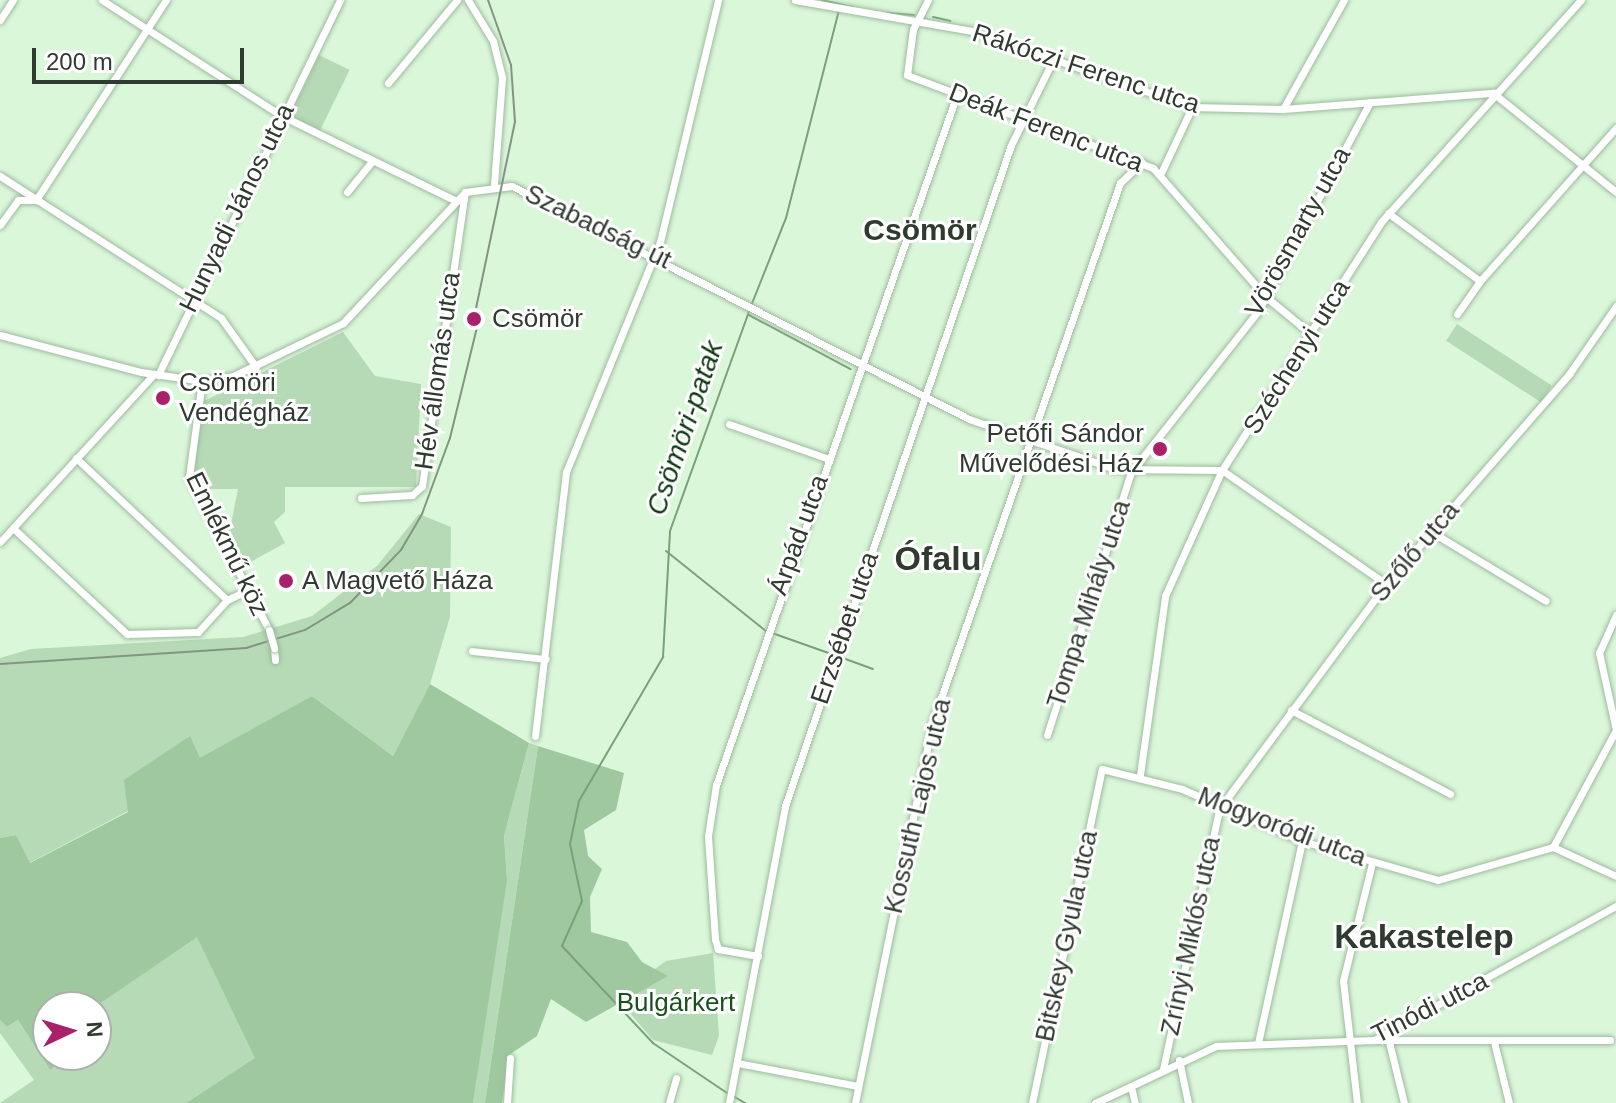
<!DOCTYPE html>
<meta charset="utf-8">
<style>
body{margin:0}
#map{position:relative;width:1616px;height:1103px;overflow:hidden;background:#dbf7da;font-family:Arial,sans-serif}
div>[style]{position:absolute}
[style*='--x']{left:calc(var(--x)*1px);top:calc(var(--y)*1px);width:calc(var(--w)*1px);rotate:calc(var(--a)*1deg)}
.green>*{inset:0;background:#b5dab5;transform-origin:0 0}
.forest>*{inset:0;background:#9fc89f}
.stream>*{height:2px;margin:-1px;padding:0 1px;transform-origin:1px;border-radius:1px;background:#7aa179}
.roads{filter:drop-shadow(0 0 2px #9fba9f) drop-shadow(0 0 2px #9fba9f)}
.minor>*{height:7px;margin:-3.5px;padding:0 3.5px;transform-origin:3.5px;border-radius:3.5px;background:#fff}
.tram>*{height:2px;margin:-1px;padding:0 1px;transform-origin:1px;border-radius:1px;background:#829582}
.bridges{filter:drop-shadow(0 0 2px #9fba9f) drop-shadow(0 0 2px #9fba9f)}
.minor-bridge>*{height:7px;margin:-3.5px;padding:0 3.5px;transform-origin:3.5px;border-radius:3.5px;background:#fff}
.dots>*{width:22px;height:22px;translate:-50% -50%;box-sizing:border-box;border:4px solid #fff;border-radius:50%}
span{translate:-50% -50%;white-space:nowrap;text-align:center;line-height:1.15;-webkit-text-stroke:6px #fff;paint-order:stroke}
.street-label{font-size:26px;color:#303b30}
.poi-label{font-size:26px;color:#303b30}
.left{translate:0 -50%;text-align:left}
.right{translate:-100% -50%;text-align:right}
.park-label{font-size:26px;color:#18511c}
.water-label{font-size:28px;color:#0d3911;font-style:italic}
.quarter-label{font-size:30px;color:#303b30;font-weight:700}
.district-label{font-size:34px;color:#303b30;font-weight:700}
.north{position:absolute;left:32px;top:991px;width:80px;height:80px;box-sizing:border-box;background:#fff;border:2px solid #acb1ac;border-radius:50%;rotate:86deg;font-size:22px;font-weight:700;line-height:32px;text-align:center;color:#303b30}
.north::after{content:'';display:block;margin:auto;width:28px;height:36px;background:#a92168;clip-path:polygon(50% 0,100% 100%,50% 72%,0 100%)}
.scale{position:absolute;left:32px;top:48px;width:212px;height:36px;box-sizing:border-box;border:4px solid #303b30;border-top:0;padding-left:10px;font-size:24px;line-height:28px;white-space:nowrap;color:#303b30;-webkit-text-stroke:6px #fff;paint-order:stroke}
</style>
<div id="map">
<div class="green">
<i style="left:319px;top:55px;width:34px;height:67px;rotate:26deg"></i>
<i style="left:1457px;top:324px;width:113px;height:20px;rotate:33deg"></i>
<i style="clip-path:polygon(343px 332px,375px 376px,421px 384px,416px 487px,285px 487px,285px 512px,274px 522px,285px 543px,245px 565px,223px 527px,231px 524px,238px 489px,198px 489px,191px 477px,204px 401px)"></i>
<i style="clip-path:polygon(419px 514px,451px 527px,450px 617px,430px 684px,393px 756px,312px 696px,200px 759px,189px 736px,128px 811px,29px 863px,16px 835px,0 838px,0 658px,31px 649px,243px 637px,312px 616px,377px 566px)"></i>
<i style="clip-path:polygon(529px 743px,538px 746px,485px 1103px,473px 1103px,487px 1006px,247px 1037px,256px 1058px,186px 1103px,0 1103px,34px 1080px,0 1033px,0 1020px,7px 1027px,18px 1020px,50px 1070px,71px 1055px,96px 1055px,95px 1007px,197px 936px,219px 977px,507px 880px,504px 836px)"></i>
<i style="clip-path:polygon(713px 953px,719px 1036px,712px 1055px,653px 1040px,616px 997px,666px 961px)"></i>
</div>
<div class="forest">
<i style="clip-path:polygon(430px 684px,529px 743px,504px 836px,507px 880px,473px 1103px,186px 1103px,255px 1058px,197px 937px,95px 1007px,48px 1007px,48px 1055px,71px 1055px,50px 1070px,18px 1020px,7px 1027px,0 1020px,0 838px,16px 835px,30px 863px,128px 812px,124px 780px,190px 736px,200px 758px,312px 696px,393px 756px)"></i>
<i style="clip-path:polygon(538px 746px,624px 773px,616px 810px,584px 830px,588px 856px,602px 869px,590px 897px,591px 932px,627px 942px,642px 962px,668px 976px,586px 1022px,551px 999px,537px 1036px,509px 1055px,502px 1103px,485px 1103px)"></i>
</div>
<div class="stream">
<i style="--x:822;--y:0;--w:32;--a:13"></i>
<i style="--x:887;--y:13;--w:27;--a:4"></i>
<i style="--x:933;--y:17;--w:18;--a:13"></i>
<i style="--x:751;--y:306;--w:95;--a:-68.3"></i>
<i style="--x:786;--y:218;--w:215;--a:-75.7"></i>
<i style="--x:749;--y:315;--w:115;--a:28.1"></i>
<i style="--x:666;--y:551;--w:128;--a:38.7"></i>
<i style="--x:772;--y:633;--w:66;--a:19.5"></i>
<i style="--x:840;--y:657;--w:35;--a:20"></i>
<i style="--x:727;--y:1093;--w:89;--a:-146"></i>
<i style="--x:653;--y:1043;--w:133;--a:-133.2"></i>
<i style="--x:562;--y:946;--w:49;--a:-66"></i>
<i style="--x:582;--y:901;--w:58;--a:-101.9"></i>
<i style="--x:570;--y:844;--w:44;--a:-78.2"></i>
<i style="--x:579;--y:801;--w:167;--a:-59.7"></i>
<i style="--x:663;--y:657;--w:126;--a:-86.8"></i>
<i style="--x:670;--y:531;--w:233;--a:-70.2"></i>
<i style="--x:733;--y:1096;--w:14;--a:30"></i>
</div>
<div class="roads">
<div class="minor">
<i style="--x:102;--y:0;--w:214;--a:32.8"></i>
<i style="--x:282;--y:116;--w:191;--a:26"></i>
<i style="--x:468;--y:0;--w:48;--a:58.6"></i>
<i style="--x:493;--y:41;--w:38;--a:76"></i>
<i style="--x:502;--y:78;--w:106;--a:94.3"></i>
<i style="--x:795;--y:0;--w:180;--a:9.9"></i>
<i style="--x:972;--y:31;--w:233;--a:19.1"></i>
<i style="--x:1192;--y:107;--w:91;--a:1.3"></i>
<i style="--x:1283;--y:109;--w:211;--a:-4.4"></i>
<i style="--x:1493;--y:93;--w:158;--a:38.8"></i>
<i style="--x:928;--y:0;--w:33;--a:117"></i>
<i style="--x:913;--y:29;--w:46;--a:97.4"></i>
<i style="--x:907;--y:75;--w:263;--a:20.7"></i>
<i style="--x:1153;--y:168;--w:171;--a:48.8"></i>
<i style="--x:1266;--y:297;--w:58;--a:39.4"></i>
<i style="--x:0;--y:20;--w:24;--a:-57"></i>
<i style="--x:388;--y:83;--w:108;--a:-50.3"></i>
<i style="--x:1283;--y:109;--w:125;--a:-60.8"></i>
<i style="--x:1161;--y:173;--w:73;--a:-64.8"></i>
<i style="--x:0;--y:176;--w:263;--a:32.7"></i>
<i style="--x:221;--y:318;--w:60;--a:54.5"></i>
<i style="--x:347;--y:192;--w:41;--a:-50.9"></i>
<i style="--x:18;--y:200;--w:18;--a:0"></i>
<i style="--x:36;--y:200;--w:239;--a:-57"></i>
<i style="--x:1388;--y:213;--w:114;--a:36.5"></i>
<i style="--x:1480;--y:281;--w:205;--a:-48.4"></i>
<i style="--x:0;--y:225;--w:31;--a:-54"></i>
<i style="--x:1457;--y:314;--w:40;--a:-55.1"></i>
<i style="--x:0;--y:335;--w:146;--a:14.7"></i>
<i style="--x:141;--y:372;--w:62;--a:8.4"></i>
<i style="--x:202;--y:381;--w:31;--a:-9"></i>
<i style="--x:233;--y:376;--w:122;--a:-25.7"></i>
<i style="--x:343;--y:323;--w:179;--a:-47"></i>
<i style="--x:465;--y:192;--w:47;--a:-7.3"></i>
<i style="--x:512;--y:186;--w:513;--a:27.01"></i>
<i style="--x:969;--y:419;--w:154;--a:18.9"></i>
<i style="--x:1115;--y:469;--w:107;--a:0.5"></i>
<i style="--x:158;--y:375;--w:417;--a:-64.1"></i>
<i style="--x:202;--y:381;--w:97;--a:97.7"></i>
<i style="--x:189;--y:477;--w:173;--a:62.4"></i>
<i style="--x:729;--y:424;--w:103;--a:19.3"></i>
<i style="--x:76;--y:458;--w:207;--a:43.2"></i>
<i style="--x:1222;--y:470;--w:200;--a:34.8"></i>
<i style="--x:361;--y:498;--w:51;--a:-3.4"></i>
<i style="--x:412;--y:495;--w:13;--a:-42"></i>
<i style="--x:422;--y:486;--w:297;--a:-81.7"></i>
<i style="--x:13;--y:528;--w:156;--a:42.9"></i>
<i style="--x:127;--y:634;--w:71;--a:-1.6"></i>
<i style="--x:198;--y:632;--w:43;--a:-47.8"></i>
<i style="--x:227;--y:600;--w:25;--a:-26"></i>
<i style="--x:1430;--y:531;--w:135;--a:31.1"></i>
<i style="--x:0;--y:542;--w:228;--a:-47.5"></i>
<i style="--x:274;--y:648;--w:12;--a:85"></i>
<i style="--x:472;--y:651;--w:74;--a:6.2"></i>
<i style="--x:1291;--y:710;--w:180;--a:27.8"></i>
<i style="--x:1616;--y:730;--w:79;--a:-102.4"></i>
<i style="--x:1599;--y:653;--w:42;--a:-65.9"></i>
<i style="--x:1047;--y:735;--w:276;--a:-72.3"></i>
<i style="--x:1131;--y:472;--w:205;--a:-51.7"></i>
<i style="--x:1258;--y:311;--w:237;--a:-61.8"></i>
<i style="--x:535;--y:736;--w:266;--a:-83.3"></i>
<i style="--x:566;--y:472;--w:248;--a:-67.8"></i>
<i style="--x:660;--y:242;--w:249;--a:-76.5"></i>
<i style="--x:1140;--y:775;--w:181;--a:-82"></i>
<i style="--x:1165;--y:596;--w:138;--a:-65.7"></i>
<i style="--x:1222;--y:470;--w:295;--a:-57.3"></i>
<i style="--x:1381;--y:222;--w:299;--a:-48"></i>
<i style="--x:1553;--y:847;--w:133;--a:-61.7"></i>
<i style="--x:1553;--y:847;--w:69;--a:24.7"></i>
<i style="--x:758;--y:956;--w:41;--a:-170.1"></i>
<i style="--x:718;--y:949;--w:10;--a:-107"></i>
<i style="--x:715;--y:939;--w:103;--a:-93.9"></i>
<i style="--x:708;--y:836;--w:52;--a:-81.1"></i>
<i style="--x:716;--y:785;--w:732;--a:-70.77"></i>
<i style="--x:1377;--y:1040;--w:233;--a:0"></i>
<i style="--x:1389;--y:1042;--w:63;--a:76.2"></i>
<i style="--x:1494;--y:1042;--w:63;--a:76.2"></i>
<i style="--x:1258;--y:1043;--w:207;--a:-77.7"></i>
<i style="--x:1179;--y:1060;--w:44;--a:78.2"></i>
<i style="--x:738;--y:1063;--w:121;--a:10.9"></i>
<i style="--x:1163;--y:1069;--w:266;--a:-77.8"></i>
<i style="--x:1219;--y:809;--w:280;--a:-53.4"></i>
<i style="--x:1386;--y:584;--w:279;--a:-48.9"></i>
<i style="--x:1569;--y:374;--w:83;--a:-55.3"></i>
<i style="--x:1131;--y:1087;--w:16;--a:76"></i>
<i style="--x:507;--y:1103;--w:45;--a:-86.2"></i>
<i style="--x:669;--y:1103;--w:26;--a:-74"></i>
<i style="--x:729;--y:1103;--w:302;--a:-79.3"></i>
<i style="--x:785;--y:806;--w:699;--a:-71.12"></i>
<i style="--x:1011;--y:145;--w:95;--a:-63.7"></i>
<i style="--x:855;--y:1103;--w:390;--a:-78.5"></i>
<i style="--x:933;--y:721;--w:570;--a:-70.83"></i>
<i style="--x:1120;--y:183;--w:30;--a:-44"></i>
<i style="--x:1032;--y:1103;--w:341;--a:-78.2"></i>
<i style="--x:1102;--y:769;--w:82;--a:14"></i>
<i style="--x:1182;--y:789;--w:131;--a:23.4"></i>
<i style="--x:1302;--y:841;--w:141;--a:16"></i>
<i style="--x:1438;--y:880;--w:120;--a:-16"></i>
<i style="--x:1095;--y:1103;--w:134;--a:-25.2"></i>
<i style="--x:1216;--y:1046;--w:158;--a:-2.2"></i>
<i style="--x:1374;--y:1040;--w:277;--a:-29"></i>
<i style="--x:1357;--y:1103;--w:123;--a:-96.5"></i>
<i style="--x:1343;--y:981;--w:122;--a:-76.2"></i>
</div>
</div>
<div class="tram">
<i style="--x:474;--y:318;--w:200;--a:-78.2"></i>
<i style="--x:515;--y:122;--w:57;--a:-94"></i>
<i style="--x:511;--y:65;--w:69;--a:-109.5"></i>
<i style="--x:0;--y:664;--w:247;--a:-3.7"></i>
<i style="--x:246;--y:648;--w:62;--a:-17"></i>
<i style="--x:305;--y:630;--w:52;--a:-31"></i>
<i style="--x:350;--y:603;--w:74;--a:-46.1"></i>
<i style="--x:401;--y:550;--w:42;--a:-59.7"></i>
<i style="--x:422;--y:514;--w:81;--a:-69.8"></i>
<i style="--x:450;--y:438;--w:122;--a:-76.3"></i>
</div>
<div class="bridges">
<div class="minor-bridge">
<i style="--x:269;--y:630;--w:19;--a:74"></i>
</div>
</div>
<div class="dots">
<i style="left:474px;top:319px;background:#a92168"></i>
<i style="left:163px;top:398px;background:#a92168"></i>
<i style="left:1160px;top:449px;background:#a92168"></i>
<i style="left:286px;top:581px;background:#a92168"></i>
</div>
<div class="street-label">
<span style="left:1086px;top:69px;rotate:18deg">Rákóczi Ferenc utca</span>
<span style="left:1046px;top:128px;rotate:21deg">Deák Ferenc utca</span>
<span style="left:237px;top:208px;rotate:-64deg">Hunyadi János utca</span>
<span style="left:598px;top:227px;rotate:26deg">Szabadság út</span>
<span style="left:1298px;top:232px;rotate:-61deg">Vörösmarty utca</span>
<span style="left:1297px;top:357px;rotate:-58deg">Széchenyi utca</span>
<span style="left:438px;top:371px;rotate:-82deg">Hév állomás utca</span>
<span style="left:799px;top:535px;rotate:-70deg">Árpád utca</span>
<span style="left:227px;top:544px;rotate:64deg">Emlékmű köz</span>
<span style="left:1415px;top:552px;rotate:-50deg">Szőlő utca</span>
<span style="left:1089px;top:604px;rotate:-72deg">Tompa Mihály utca</span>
<span style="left:845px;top:628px;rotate:-71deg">Erzsébet utca</span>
<span style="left:918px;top:806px;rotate:-77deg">Kossuth Lajos utca</span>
<span style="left:1282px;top:827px;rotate:21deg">Mogyoródi utca</span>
<span style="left:1067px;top:936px;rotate:-78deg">Bitskey Gyula utca</span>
<span style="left:1191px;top:936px;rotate:-78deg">Zrínyi Miklós utca</span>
<span style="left:1430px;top:1008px;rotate:-27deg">Tinódi utca</span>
</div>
<div class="poi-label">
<span class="left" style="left:492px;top:319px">Csömör</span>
<span class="left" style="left:179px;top:398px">Csömöri<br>Vendégház</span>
<span class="right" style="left:1144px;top:449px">Petőfi Sándor<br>Művelődési Ház</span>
<span class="left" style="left:302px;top:581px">A Magvető Háza</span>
</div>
<div class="park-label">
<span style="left:676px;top:1003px">Bulgárkert</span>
</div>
<div class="water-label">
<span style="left:685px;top:428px;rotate:-71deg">Csömöri-patak</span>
</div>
<div class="quarter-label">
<span style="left:920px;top:230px">Csömör</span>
</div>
<div class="district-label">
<span style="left:938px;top:559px">Ófalu</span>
<span style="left:1424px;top:937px">Kakastelep</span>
</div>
<div class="north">N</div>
<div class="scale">200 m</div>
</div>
